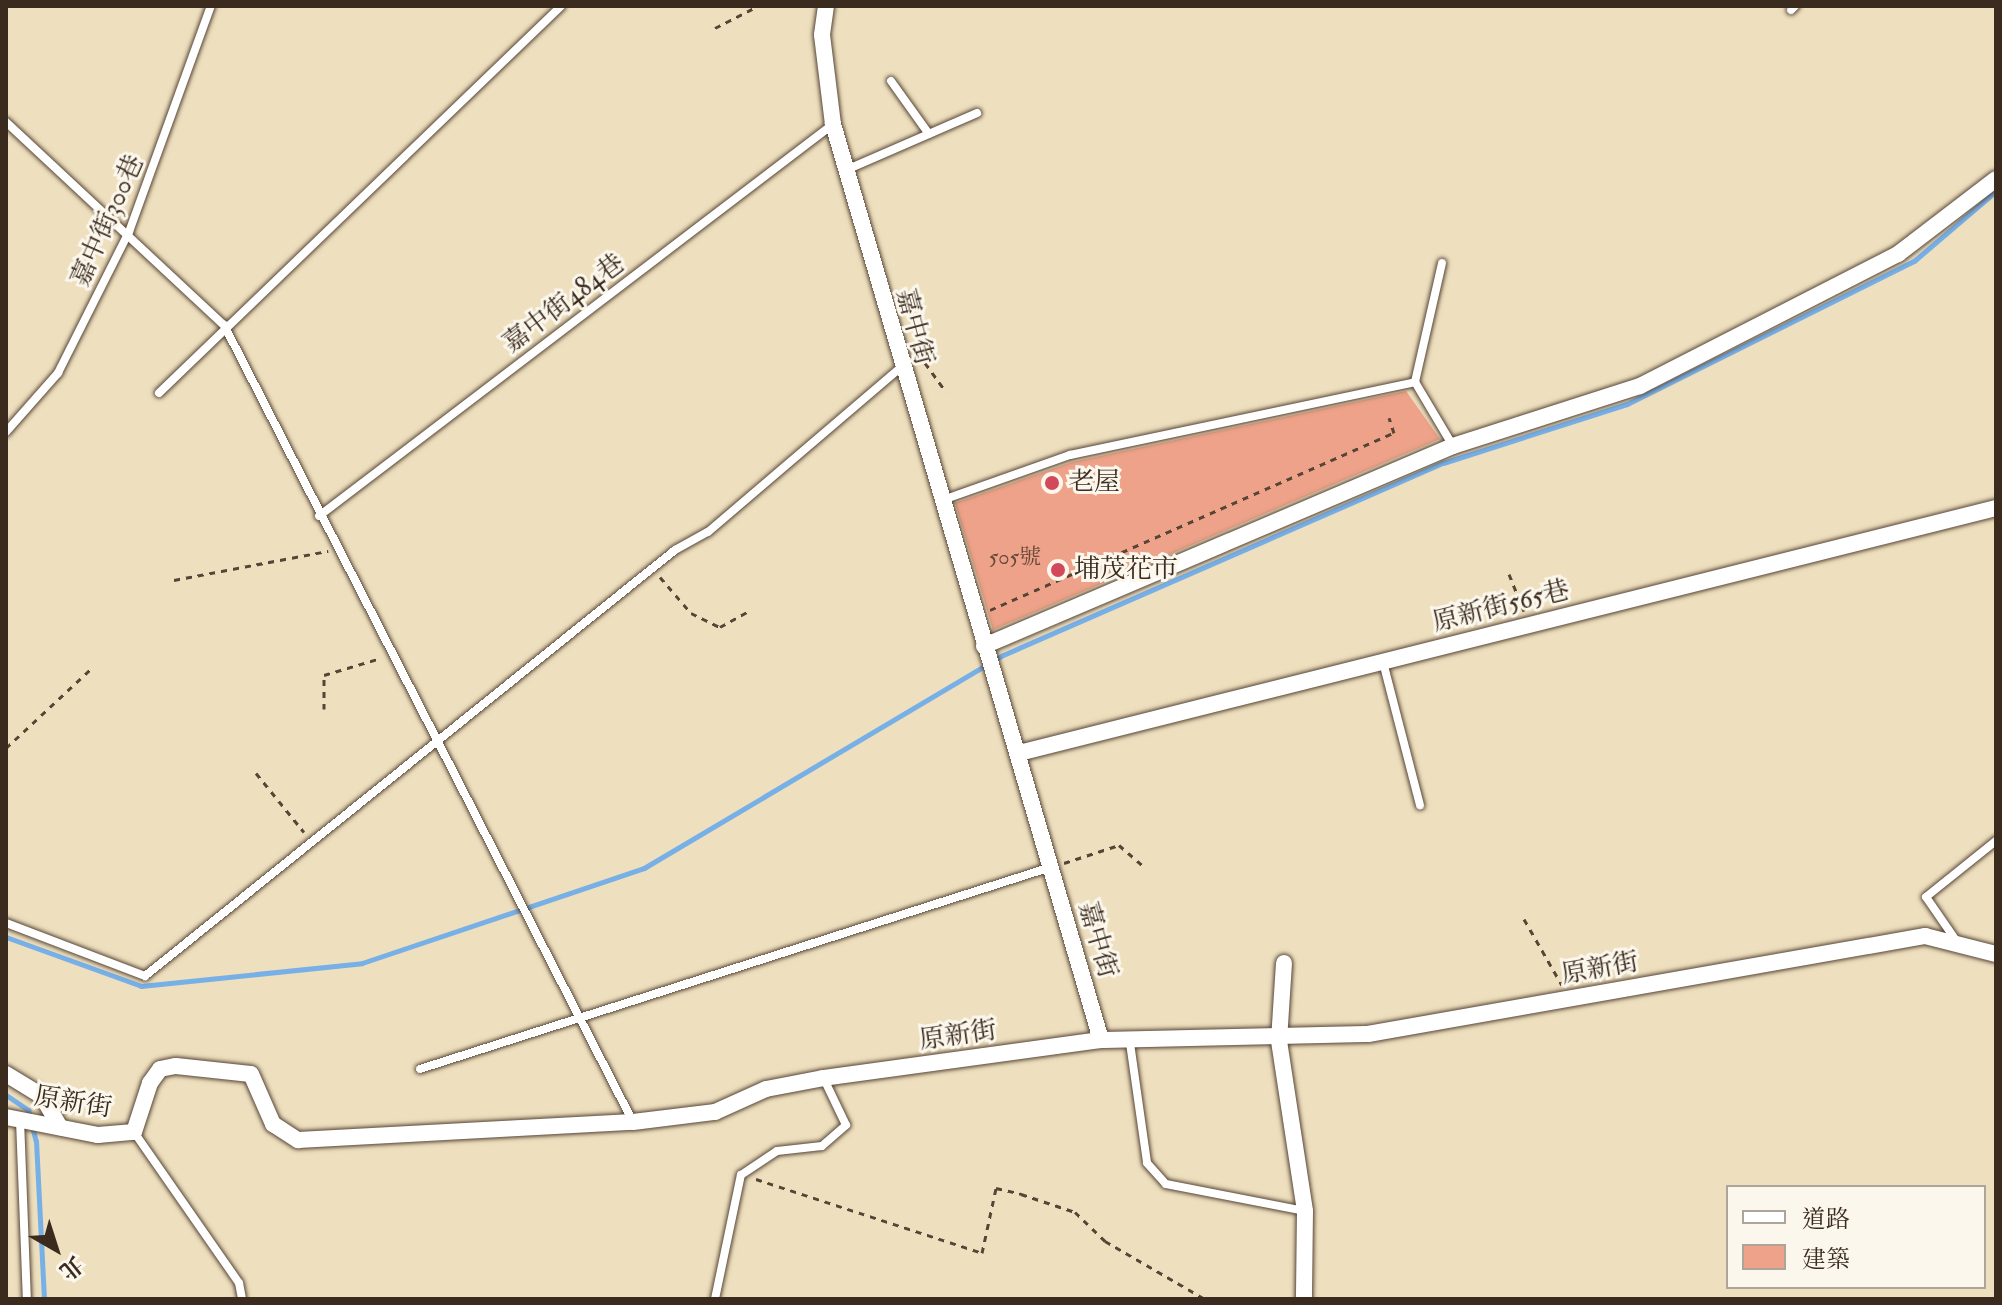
<!DOCTYPE html>
<meta charset="utf-8">
<style>
body{margin:0}
#map{position:relative;width:2002px;height:1305px;overflow:hidden;background:#eedfbe;font-family:"IM FELL Double Pica","Noto Serif TC",serif}
div>[style]{position:absolute}
[style*='--x']{left:calc(var(--x)*1px);top:calc(var(--y)*1px);width:calc(var(--w)*1px);rotate:calc(var(--a)*1deg)}
.stream>*{height:5px;margin:-2.5px;padding:0 2.5px;transform-origin:2.5px;border-radius:2.5px;background:#77afe7}
.building>*{inset:0;background:#eda289}
.path>*{height:3px;margin-top:-1.5px;transform-origin:0;background:repeating-linear-gradient(90deg,#564536 0 6px,transparent 0 12px)}
.roads{filter:drop-shadow(0 0 2px #564536) drop-shadow(0 0 2px #564536)}
.service>*{height:8px;margin:-4px;padding:0 4px;transform-origin:4px;border-radius:4px;background:#fff}
.minor>*{height:16px;margin:-8px;padding:0 8px;transform-origin:8px;border-radius:8px;background:#fff}
.dots>*{width:22px;height:22px;translate:-50% -50%;box-sizing:border-box;border:4px solid #fbf7ec;border-radius:50%}
span{translate:-50% -50%;white-space:nowrap;text-align:center;line-height:1.15;-webkit-text-stroke:6px #fbf7ec;paint-order:stroke}
.number-label{font-size:22px;color:#684839}
.number-label span{-webkit-text-stroke-width:0}
.street-label{font-size:26px;color:#3b2a1e}
.poi-label{font-size:26px;color:#3b2a1e}
.left{translate:0 -50%;text-align:left}
.frame{position:absolute;inset:0;border:8px solid #3b2a1e;pointer-events:none}
.legend{position:absolute;left:1726px;top:1185px;width:260px;height:104px;box-sizing:border-box;background:#fbf7ec;border:2px solid #aea59a;margin:0;padding:10px 14px;list-style:none;font-size:24px;color:#3b2a1e}
.legend li{display:flex;align-items:center;gap:16px;height:40px}
.legend b{width:40px;border:2px solid #aea59a}
.north{position:absolute;left:16px;top:1209px;width:80px;height:80px;-webkit-text-stroke:6px #fbf7ec;paint-order:stroke;rotate:141deg;font-size:22px;font-weight:700;line-height:32px;text-align:center;color:#3b2a1e}
.north::after{content:'';display:block;margin:auto;width:28px;height:36px;background:#3b2a1e;clip-path:polygon(50% 0,100% 100%,50% 72%,0 100%)}
</style>
<div id="map">
<div class="stream">
<i style="--x:6;--y:937;--w:144;--a:19.9"></i>
<i style="--x:141;--y:986;--w:222;--a:-5.9"></i>
<i style="--x:362;--y:963;--w:298;--a:-18.6"></i>
<i style="--x:644;--y:868;--w:417;--a:-30.7"></i>
<i style="--x:1003;--y:655;--w:480;--a:-23.6"></i>
<i style="--x:1443;--y:463;--w:193;--a:-17.8"></i>
<i style="--x:1627;--y:404;--w:321;--a:-26.5"></i>
<i style="--x:1914;--y:261;--w:108;--a:-40.5"></i>
<i style="--x:6;--y:1095;--w:27;--a:34"></i>
<i style="--x:28;--y:1110;--w:32;--a:76"></i>
<i style="--x:36;--y:1141;--w:158;--a:87.1"></i>
</div>
<div class="building">
<i style="clip-path:polygon(1406px 391px,1440px 439px,993px 630px,955px 503px,1072px 462px)"></i>
</div>
<div class="path">
<i style="--x:715;--y:28;--w:48;--a:-27.1"></i>
<i style="--x:918;--y:353;--w:48;--a:54.3"></i>
<i style="--x:1509;--y:574;--w:40;--a:68"></i>
<i style="--x:660;--y:577;--w:48;--a:49.3"></i>
<i style="--x:691;--y:613;--w:32;--a:26"></i>
<i style="--x:720;--y:627;--w:33;--a:-29"></i>
<i style="--x:174;--y:580;--w:157;--a:-10.7"></i>
<i style="--x:990;--y:610;--w:441;--a:-23.7"></i>
<i style="--x:1394;--y:433;--w:16;--a:-108"></i>
<i style="--x:324;--y:709;--w:34;--a:-90"></i>
<i style="--x:324;--y:675;--w:59;--a:-16.6"></i>
<i style="--x:6;--y:748;--w:119;--a:-43"></i>
<i style="--x:256;--y:773;--w:76;--a:50.9"></i>
<i style="--x:1064;--y:863;--w:58;--a:-18.1"></i>
<i style="--x:1119;--y:845;--w:33;--a:41"></i>
<i style="--x:1524;--y:919;--w:76;--a:60.1"></i>
<i style="--x:756;--y:1179;--w:238;--a:18.1"></i>
<i style="--x:982;--y:1253;--w:66;--a:-77.8"></i>
<i style="--x:996;--y:1188;--w:26;--a:13"></i>
<i style="--x:1021;--y:1194;--w:57;--a:18.4"></i>
<i style="--x:1075;--y:1212;--w:42;--a:44"></i>
<i style="--x:1105;--y:1241;--w:116;--a:30.1"></i>
</div>
<div class="roads">
<div class="service">
<i style="--x:1791;--y:10;--w:6;--a:-45"></i>
<i style="--x:891;--y:81;--w:65;--a:54.4"></i>
<i style="--x:6;--y:122;--w:298;--a:43"></i>
<i style="--x:224;--y:325;--w:896;--a:62.83"></i>
<i style="--x:846;--y:170;--w:143;--a:-23.5"></i>
<i style="--x:1415;--y:382;--w:122;--a:-77.2"></i>
<i style="--x:159;--y:393;--w:558;--a:-43.91"></i>
<i style="--x:6;--y:432;--w:79;--a:-48.6"></i>
<i style="--x:58;--y:373;--w:158;--a:-63.3"></i>
<i style="--x:129;--y:232;--w:240;--a:-70.1"></i>
<i style="--x:943;--y:500;--w:135;--a:-19.5"></i>
<i style="--x:1070;--y:455;--w:353;--a:-11.9"></i>
<i style="--x:1415;--y:382;--w:74;--a:59.3"></i>
<i style="--x:319;--y:516;--w:645;--a:-37.31"></i>
<i style="--x:1383;--y:662;--w:148;--a:75.5"></i>
<i style="--x:6;--y:923;--w:149;--a:20.9"></i>
<i style="--x:145;--y:976;--w:680;--a:-38.79"></i>
<i style="--x:675;--y:550;--w:38;--a:-29"></i>
<i style="--x:708;--y:532;--w:253;--a:-40.5"></i>
<i style="--x:1955;--y:939;--w:51;--a:-124.6"></i>
<i style="--x:1926;--y:897;--w:90;--a:-38.7"></i>
<i style="--x:1130;--y:1043;--w:121;--a:81.9"></i>
<i style="--x:1147;--y:1163;--w:28;--a:48"></i>
<i style="--x:1166;--y:1184;--w:142;--a:11"></i>
<i style="--x:420;--y:1069;--w:663;--a:-17.75"></i>
<i style="--x:20;--y:1120;--w:179;--a:87.8"></i>
<i style="--x:134;--y:1132;--w:184;--a:55.2"></i>
<i style="--x:239;--y:1283;--w:16;--a:79"></i>
<i style="--x:715;--y:1299;--w:127;--a:-78.2"></i>
<i style="--x:741;--y:1175;--w:43;--a:-33.7"></i>
<i style="--x:777;--y:1151;--w:45;--a:-6.3"></i>
<i style="--x:822;--y:1146;--w:32;--a:-41"></i>
<i style="--x:846;--y:1125;--w:51;--a:-115.6"></i>
</div>
<div class="minor">
<i style="--x:826;--y:6;--w:29;--a:98"></i>
<i style="--x:822;--y:35;--w:90;--a:83"></i>
<i style="--x:833;--y:124;--w:954;--a:73.69"></i>
<i style="--x:984;--y:646;--w:510;--a:-23.1"></i>
<i style="--x:1453;--y:446;--w:196;--a:-17.8"></i>
<i style="--x:1640;--y:386;--w:290;--a:-27.1"></i>
<i style="--x:1898;--y:254;--w:123;--a:-37.4"></i>
<i style="--x:1019;--y:753;--w:1007;--a:-14.08"></i>
<i style="--x:1284;--y:963;--w:78;--a:93.7"></i>
<i style="--x:1279;--y:1041;--w:172;--a:81.3"></i>
<i style="--x:1305;--y:1211;--w:88;--a:90.7"></i>
<i style="--x:6;--y:1074;--w:42;--a:31.4"></i>
<i style="--x:42;--y:1096;--w:36;--a:60"></i>
<i style="--x:6;--y:1117;--w:94;--a:11.1"></i>
<i style="--x:98;--y:1135;--w:36;--a:-5"></i>
<i style="--x:134;--y:1132;--w:52;--a:-71.9"></i>
<i style="--x:150;--y:1083;--w:17;--a:-54"></i>
<i style="--x:160;--y:1069;--w:16;--a:-11"></i>
<i style="--x:176;--y:1066;--w:75;--a:6.1"></i>
<i style="--x:251;--y:1074;--w:55;--a:66.3"></i>
<i style="--x:273;--y:1124;--w:30;--a:33"></i>
<i style="--x:298;--y:1140;--w:335;--a:-3.1"></i>
<i style="--x:633;--y:1122;--w:83;--a:-7"></i>
<i style="--x:715;--y:1112;--w:56;--a:-24.3"></i>
<i style="--x:766;--y:1089;--w:58;--a:-10.9"></i>
<i style="--x:823;--y:1078;--w:281;--a:-7.8"></i>
<i style="--x:1101;--y:1040;--w:267;--a:-1.3"></i>
<i style="--x:1368;--y:1034;--w:566;--a:-9.98"></i>
<i style="--x:1925;--y:936;--w:73;--a:14.2"></i>
</div>
</div>
<div class="dots">
<i style="left:1052px;top:483px;background:#d1495b"></i>
<i style="left:1058px;top:570px;background:#d1495b"></i>
</div>
<div class="number-label">
<span style="left:1015px;top:558px">505號</span>
</div>
<div class="street-label">
<span style="left:108px;top:221px;rotate:-66deg">嘉中街300巷</span>
<span style="left:564px;top:304px;rotate:-37deg">嘉中街484巷</span>
<span style="left:914px;top:327px;rotate:75deg">嘉中街</span>
<span style="left:1501px;top:607px;rotate:-14deg">原新街565巷</span>
<span style="left:1097px;top:940px;rotate:74deg">嘉中街</span>
<span style="left:1600px;top:969px;rotate:-10deg">原新街</span>
<span style="left:958px;top:1036px;rotate:-8deg">原新街</span>
<span style="left:73px;top:1103px;rotate:9deg">原新街</span>
</div>
<div class="poi-label">
<span class="left" style="left:1068px;top:483px">老屋</span>
<span class="left" style="left:1074px;top:570px">埔茂花市</span>
</div>
<div class="frame"></div>
<ul class="legend">
<li><b style="height:10px;background:#fff"></b>道路</li>
<li><b style="height:22px;background:#eda289"></b>建築</li>
</ul>
<div class="north">北</div>
</div>
